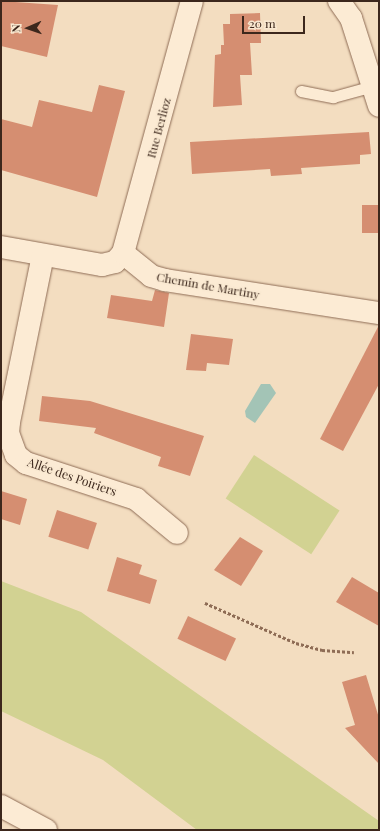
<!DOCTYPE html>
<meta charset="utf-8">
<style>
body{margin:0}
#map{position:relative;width:380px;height:831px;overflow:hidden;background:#f3ddc0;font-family:"Playfair Display",serif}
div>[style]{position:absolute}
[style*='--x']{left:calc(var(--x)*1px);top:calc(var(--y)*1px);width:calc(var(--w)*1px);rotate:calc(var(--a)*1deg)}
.green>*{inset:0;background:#d2d292;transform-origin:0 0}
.water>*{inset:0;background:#a3c4b6}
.building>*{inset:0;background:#d58e71;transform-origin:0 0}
.path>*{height:2.5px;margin-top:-1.25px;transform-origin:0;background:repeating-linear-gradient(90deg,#8e6c55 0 3px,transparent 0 5px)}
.roads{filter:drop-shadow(0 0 1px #8e6c55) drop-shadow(0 0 1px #8e6c55)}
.service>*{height:11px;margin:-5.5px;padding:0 5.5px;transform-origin:5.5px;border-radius:5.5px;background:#fcebd4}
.minor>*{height:22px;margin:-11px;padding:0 11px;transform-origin:11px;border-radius:11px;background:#fcebd4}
.tertiary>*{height:22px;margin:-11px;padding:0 11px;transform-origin:11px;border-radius:11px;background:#fcebd4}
span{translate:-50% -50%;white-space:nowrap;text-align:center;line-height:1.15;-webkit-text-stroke:3px #f9e8d0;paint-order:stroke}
.street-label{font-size:12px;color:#3c271c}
.frame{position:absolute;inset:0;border:2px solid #3c271c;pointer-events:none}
.north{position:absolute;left:8px;top:8px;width:40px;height:40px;-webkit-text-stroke:3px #f9e8d0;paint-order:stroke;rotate:268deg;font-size:11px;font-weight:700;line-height:16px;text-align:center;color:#3c271c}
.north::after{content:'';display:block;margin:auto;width:14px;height:18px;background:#3c271c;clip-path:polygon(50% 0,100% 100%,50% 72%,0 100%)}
.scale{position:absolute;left:242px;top:16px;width:63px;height:18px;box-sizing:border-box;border:2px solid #3c271c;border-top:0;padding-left:5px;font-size:12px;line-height:14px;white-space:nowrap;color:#3c271c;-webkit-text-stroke:3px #f9e8d0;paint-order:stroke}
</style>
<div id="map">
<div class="green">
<i style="left:254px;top:455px;width:102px;height:52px;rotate:33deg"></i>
<i style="clip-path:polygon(1px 581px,81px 612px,379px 821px,379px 830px,197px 830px,103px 760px,1px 711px)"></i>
</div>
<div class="water">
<i style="clip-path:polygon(261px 384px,270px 384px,276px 393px,255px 423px,246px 417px,245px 411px)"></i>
</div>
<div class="building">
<i style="clip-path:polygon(1px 1px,58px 5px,47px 57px,1px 46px)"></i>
<i style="clip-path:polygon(260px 13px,261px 43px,250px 43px,252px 75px,240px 75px,242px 105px,213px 107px,215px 55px,221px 54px,221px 45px,224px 45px,223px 24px,230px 24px,230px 14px)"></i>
<i style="clip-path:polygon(99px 85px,125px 91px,97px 197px,1px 170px,1px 119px,32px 127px,39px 100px,92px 112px)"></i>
<i style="clip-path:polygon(369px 132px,371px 154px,360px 155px,360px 164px,301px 168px,302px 174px,271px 176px,270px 169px,192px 174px,190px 142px)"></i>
<i style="left:362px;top:205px;width:17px;height:28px"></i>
<i style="clip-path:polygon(155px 290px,169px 293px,164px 327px,107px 318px,111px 295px,152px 301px)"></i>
<i style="clip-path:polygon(379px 325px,379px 384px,343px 451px,320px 439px)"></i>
<i style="clip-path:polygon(191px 334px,233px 339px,229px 365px,207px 363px,206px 371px,186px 370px)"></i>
<i style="clip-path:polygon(42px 396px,90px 401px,204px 436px,190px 476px,158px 466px,161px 457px,94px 433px,96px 428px,39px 421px)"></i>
<i style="clip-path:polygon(1px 491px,27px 499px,20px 525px,1px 519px)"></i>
<i style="left:57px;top:510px;width:42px;height:28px;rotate:18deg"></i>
<i style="clip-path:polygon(240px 537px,263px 551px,241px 586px,214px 570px)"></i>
<i style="clip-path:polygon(117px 557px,142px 565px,139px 574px,157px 580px,150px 604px,107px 591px)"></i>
<i style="clip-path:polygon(352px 577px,379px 593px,379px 626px,336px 602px)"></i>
<i style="left:188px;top:616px;width:53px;height:25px;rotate:25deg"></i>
<i style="clip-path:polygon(366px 675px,379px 718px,379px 764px,345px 728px,355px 725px,342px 682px)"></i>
</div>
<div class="path">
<i style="--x:205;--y:603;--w:99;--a:23.7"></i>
<i style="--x:296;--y:643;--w:27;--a:15"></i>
<i style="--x:322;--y:650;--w:32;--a:4"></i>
</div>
<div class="roads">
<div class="service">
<i style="--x:301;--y:91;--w:33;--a:11"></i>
<i style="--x:333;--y:97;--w:41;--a:-15.4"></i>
</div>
<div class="minor">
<i style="--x:339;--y:1;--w:21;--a:55"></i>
<i style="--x:351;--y:18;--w:92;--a:72.3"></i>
<i style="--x:1;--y:247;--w:103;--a:10.1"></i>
<i style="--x:102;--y:265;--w:13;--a:-13"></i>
<i style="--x:115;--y:262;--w:12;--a:-48"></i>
<i style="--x:123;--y:253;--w:261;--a:-74.7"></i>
<i style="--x:123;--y:253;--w:36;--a:39"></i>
<i style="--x:151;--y:276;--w:15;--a:16"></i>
<i style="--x:165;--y:280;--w:217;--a:8.8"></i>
<i style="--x:43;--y:255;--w:170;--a:101.5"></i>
<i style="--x:9;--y:422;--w:11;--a:95"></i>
<i style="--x:8;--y:433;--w:23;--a:70"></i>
<i style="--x:16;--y:455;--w:13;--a:39"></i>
<i style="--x:26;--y:463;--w:116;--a:18.1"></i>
<i style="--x:136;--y:499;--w:53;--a:39.7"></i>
</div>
<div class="tertiary">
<i style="--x:1;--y:806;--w:51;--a:28.1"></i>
</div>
</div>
<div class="street-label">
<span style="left:159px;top:128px;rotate:-75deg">Rue Berlioz</span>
<span style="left:208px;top:286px;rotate:10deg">Chemin de Martiny</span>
<span style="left:72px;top:477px;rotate:19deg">Allée des Poiriers</span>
</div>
<div class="frame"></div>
<div class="north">N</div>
<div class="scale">20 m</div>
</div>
